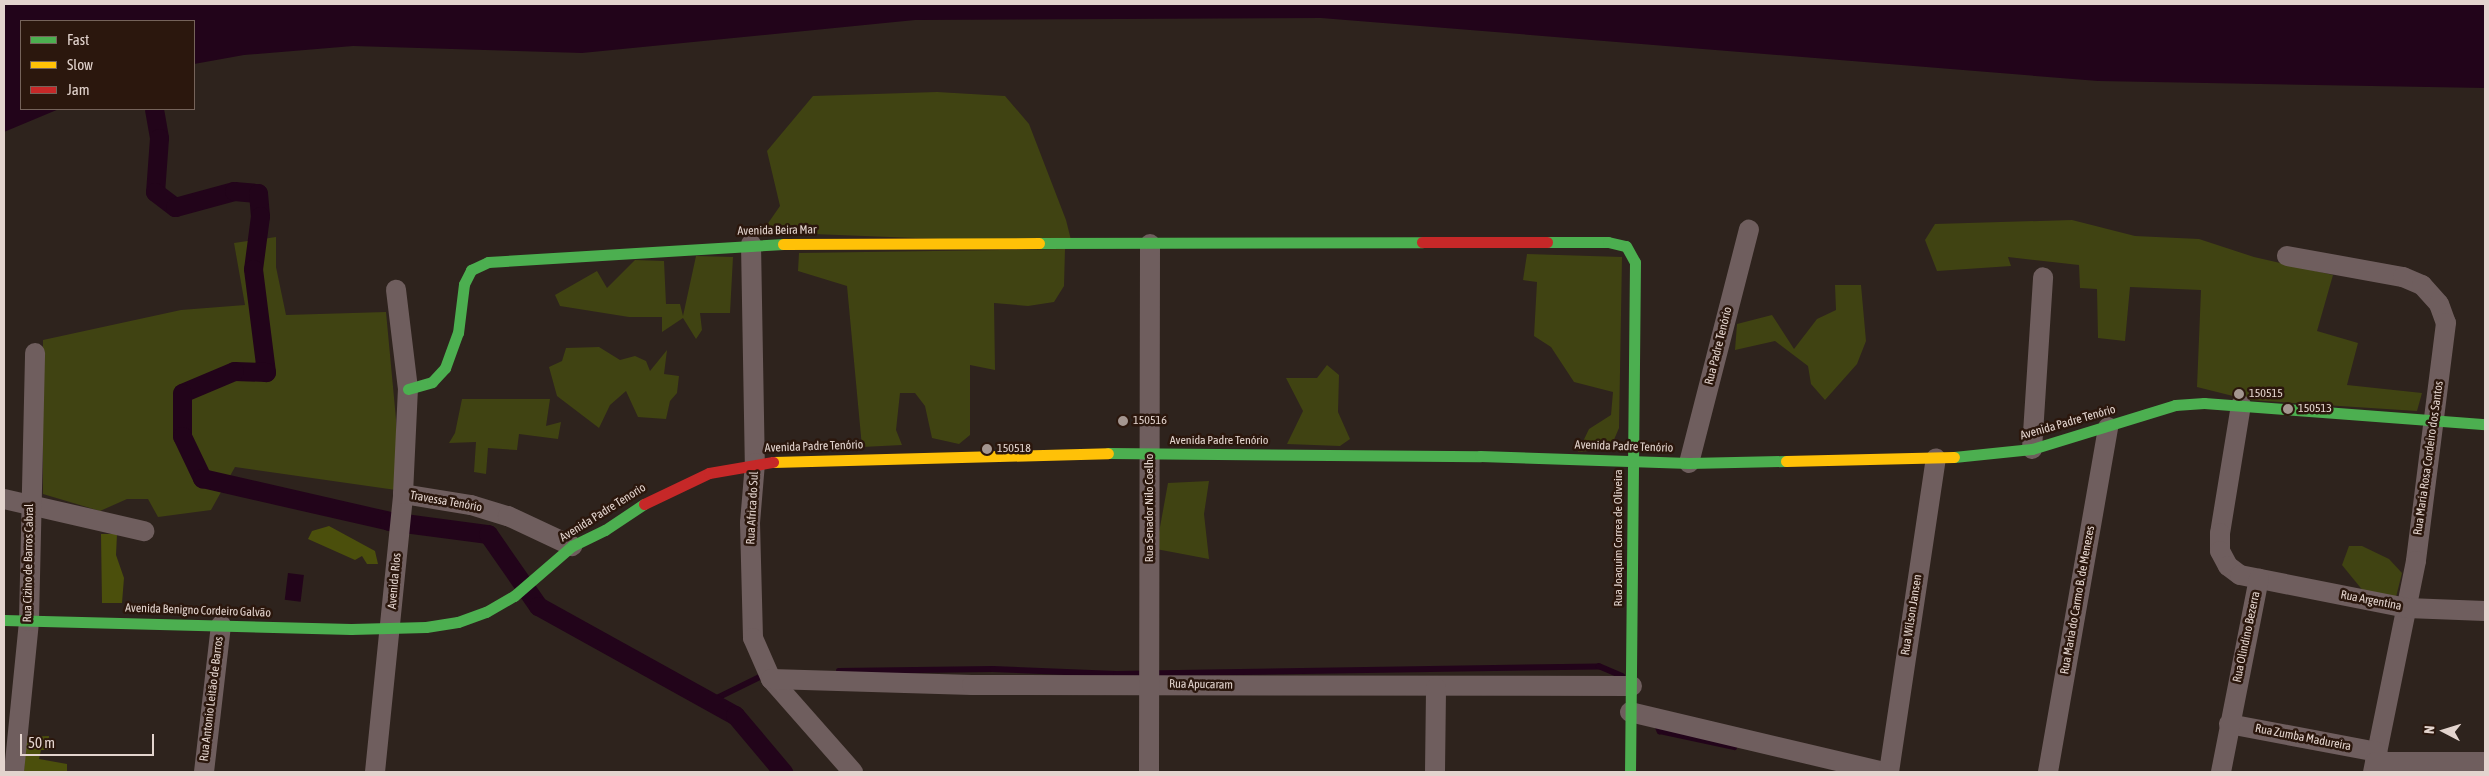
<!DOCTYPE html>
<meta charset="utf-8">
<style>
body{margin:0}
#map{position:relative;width:2489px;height:776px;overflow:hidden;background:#2e231d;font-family:"Asap Condensed",sans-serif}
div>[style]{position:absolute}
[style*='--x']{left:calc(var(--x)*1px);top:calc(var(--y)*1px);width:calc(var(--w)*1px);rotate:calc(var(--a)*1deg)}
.green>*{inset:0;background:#404312}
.forest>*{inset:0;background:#4b4f0c}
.water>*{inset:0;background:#22041a;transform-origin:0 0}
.stream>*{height:5.5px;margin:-2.75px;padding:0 2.75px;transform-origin:2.75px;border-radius:2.75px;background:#22041a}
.canal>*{height:19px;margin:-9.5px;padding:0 9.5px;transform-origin:9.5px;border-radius:9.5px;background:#22041a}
.street>*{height:20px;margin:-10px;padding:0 10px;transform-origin:10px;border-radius:10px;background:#6f5e5e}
.fast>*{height:11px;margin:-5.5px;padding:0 5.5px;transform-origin:5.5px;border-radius:5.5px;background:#4caf50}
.slow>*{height:11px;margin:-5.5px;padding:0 5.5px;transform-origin:5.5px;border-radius:5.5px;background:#ffc107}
.jam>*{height:11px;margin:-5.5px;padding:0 5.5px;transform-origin:5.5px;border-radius:5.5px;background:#c62828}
.dots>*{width:14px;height:14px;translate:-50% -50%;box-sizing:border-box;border:2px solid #2b170d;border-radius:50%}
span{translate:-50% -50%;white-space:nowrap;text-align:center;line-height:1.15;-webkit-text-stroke:5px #2b170d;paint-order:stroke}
.street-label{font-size:12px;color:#e3d4ce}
.poi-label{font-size:12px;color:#e3d4ce}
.left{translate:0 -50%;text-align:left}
.frame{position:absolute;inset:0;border:5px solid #e3d4ce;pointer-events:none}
.legend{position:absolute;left:20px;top:20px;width:175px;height:90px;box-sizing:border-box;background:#2b170d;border:1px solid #75635a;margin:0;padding:6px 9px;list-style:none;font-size:15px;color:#e3d4ce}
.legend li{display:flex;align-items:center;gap:10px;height:25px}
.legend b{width:25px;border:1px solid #75635a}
.north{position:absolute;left:2419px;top:706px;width:50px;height:50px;-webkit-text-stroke:4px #2b170d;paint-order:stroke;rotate:275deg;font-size:14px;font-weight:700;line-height:20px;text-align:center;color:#e3d4ce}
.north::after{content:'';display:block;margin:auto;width:18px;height:22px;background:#e3d4ce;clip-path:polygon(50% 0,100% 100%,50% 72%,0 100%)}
.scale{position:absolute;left:20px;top:734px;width:134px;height:22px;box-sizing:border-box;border:2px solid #e3d4ce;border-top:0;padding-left:6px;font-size:15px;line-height:18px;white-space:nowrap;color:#e3d4ce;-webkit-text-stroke:4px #2b170d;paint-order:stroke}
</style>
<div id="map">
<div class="green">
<i style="clip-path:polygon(937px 92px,1005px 96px,1029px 124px,1066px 220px,1072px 244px,762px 232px,780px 206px,767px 151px,813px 96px)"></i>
<i style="clip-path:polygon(2072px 220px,2135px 236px,2199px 239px,2254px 257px,2333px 275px,2317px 331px,2358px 343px,2347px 385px,2422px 393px,2417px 411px,2249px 400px,2197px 387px,2201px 290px,2130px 287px,2125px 341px,2098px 338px,2097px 289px,2080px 288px,2079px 265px,2008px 257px,2011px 266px,1937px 271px,1925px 240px,1935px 224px)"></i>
<i style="clip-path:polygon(276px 237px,276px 267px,286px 315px,386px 312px,396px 419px,396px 490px,235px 467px,211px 510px,158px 517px,148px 499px,127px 499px,100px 511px,43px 494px,43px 340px,181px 310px,245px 305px,234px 243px)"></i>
<i style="clip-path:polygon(1065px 249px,1064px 286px,1054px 302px,1028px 306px,994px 303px,995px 370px,970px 365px,970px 435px,959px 444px,932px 438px,925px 406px,915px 393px,900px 393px,896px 430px,902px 445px,862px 447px,847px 286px,798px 271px,799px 253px)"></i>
<i style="clip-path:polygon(1527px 254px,1622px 257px,1619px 428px,1610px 449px,1578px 452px,1589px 429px,1611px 415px,1613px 392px,1574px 382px,1551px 347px,1534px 336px,1537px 282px,1523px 280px)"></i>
<i style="clip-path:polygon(696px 256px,733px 257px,730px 313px,700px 313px,702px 330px,696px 339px,683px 318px,662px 332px,662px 317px,629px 317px,560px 306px,555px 295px,597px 271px,607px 288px,635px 260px,664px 261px,666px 304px,680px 304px,683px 316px)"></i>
<i style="clip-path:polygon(1835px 285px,1861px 285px,1866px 341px,1857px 364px,1825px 400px,1811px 384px,1808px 366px,1775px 341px,1735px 350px,1737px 324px,1772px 315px,1794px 349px,1817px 319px,1836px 310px)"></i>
<i style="clip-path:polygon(599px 347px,620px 360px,635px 356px,646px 361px,650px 371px,667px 350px,664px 374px,679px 376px,677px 393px,670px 401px,666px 419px,638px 417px,626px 391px,610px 405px,599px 428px,557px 396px,549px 367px,562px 361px,566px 348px)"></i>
<i style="clip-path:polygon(1327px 365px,1339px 375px,1338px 412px,1350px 439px,1340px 446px,1287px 444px,1303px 411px,1286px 378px,1317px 378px)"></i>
<i style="clip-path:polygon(462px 399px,550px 399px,546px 426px,561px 422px,558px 439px,519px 434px,517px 450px,488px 448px,486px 474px,474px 472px,476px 442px,449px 443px,455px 433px)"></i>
<i style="clip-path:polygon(1209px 481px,1204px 514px,1209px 559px,1156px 549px,1168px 483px)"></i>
<i style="clip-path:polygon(2349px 546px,2362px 546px,2389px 559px,2402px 573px,2396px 597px,2364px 592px,2342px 565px)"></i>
</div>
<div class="forest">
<i style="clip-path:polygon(329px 526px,375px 551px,378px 564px,367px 564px,362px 556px,355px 560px,308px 539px,312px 531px)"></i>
<i style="clip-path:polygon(101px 534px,117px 534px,116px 555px,124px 578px,122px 603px,102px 603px)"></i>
<i style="clip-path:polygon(49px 736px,48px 750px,41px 750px,39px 759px,67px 764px,67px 772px,24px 772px,26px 737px)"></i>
</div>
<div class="water">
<i style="clip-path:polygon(4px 4px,2485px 4px,2485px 88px,2098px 81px,1321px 18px,915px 20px,582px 53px,353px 46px,244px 55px,194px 64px,194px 21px,21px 21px,21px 109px,59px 109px,4px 132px)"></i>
<i style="left:288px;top:573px;width:16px;height:27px;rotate:7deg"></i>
</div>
<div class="stream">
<i style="--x:839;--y:671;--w:154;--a:-0.7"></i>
<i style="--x:993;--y:669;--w:123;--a:2.3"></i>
<i style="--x:1116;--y:674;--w:483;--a:-0.9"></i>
<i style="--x:1599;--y:666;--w:25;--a:23"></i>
<i style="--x:711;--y:701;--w:61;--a:-26.1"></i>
<i style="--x:1657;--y:724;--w:8;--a:67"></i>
<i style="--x:1660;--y:731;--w:76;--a:12.2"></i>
</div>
<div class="canal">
<i style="--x:154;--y:109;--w:29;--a:80"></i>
<i style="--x:159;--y:138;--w:54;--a:94.2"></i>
<i style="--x:155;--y:192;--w:25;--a:37"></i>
<i style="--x:175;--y:207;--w:61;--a:-15.2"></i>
<i style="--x:234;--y:191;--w:24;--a:5"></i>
<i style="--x:258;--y:193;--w:23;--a:85"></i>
<i style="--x:260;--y:216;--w:53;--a:97.5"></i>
<i style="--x:253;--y:269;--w:104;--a:82.8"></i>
<i style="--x:266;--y:372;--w:32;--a:-178"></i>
<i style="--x:234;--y:371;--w:56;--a:157.1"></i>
<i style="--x:182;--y:393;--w:43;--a:90"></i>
<i style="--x:182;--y:436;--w:47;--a:64.5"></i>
<i style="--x:202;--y:478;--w:192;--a:12.9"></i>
<i style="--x:389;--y:521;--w:100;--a:7.5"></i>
<i style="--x:488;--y:534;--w:88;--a:55.2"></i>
<i style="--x:538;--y:606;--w:225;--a:29"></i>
<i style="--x:735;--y:715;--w:75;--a:49.9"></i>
</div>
<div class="street">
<i style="--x:751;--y:244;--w:219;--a:89"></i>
<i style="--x:755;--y:463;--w:60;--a:94.8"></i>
<i style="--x:750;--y:523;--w:115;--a:88.5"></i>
<i style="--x:753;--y:638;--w:45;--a:66.3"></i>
<i style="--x:771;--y:679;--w:124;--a:48.6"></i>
<i style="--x:2287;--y:256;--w:118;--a:10.3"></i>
<i style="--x:2403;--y:277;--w:21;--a:23"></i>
<i style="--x:2422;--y:285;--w:25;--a:48"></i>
<i style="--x:2439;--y:304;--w:20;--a:70"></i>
<i style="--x:2446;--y:323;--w:240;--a:97.2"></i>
<i style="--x:2416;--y:561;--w:215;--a:101.5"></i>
<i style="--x:2241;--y:405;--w:130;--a:99.3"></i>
<i style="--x:2220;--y:533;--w:18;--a:90"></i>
<i style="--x:2220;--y:551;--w:17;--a:62"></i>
<i style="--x:2228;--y:566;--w:15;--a:37"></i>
<i style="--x:2240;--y:575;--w:170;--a:11.2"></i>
<i style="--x:2407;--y:608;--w:78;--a:2.2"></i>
<i style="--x:2032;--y:449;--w:172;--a:-86.3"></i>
<i style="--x:1689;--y:463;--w:241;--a:-75.6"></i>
<i style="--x:403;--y:494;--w:69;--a:9.2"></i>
<i style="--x:471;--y:505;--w:39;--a:17"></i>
<i style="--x:508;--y:516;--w:71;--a:25.1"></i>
<i style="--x:4;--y:499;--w:144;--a:12.9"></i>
<i style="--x:771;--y:679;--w:201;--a:1.7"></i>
<i style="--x:972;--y:685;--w:660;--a:0.09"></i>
<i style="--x:1630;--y:712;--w:260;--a:13.3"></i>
<i style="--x:2229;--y:724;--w:151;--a:10.7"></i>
<i style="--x:2375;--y:762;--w:110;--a:0"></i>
<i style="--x:14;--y:772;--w:152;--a:-84.3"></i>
<i style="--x:29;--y:621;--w:268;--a:-88.7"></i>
<i style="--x:204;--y:772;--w:148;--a:-83.4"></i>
<i style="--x:375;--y:772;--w:279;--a:-84.2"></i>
<i style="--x:403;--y:494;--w:105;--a:-87.3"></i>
<i style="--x:408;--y:389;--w:100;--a:-96.9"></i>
<i style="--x:1149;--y:772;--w:528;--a:-89.89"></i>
<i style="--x:1435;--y:772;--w:84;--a:-89.3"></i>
<i style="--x:1889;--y:772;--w:317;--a:-81.5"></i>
<i style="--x:2048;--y:772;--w:350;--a:-80.1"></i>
<i style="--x:2221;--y:772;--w:197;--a:-78.9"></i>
</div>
<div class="fast">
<i style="--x:1547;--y:242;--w:61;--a:0"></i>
<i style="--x:1608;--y:242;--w:18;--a:13"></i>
<i style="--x:1626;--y:246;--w:18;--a:61"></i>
<i style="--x:1635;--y:262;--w:510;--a:90.56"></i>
<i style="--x:1039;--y:243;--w:383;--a:-0.1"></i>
<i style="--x:408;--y:389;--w:25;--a:-16"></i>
<i style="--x:432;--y:382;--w:19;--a:-47"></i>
<i style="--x:445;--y:368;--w:37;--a:-70"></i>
<i style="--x:458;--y:333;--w:49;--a:-83"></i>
<i style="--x:464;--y:284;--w:16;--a:-63"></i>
<i style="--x:471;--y:270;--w:19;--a:-25"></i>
<i style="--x:488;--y:262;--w:296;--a:-3.5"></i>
<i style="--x:1108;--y:453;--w:372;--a:0.5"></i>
<i style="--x:1480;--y:456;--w:209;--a:1.9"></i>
<i style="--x:1689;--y:463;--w:97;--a:-1.2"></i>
<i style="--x:1954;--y:457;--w:78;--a:-5.9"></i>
<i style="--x:2032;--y:449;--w:150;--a:-17.1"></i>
<i style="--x:2175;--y:405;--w:29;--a:-4"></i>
<i style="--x:2204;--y:403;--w:282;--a:4.3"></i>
<i style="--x:4;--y:620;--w:347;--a:1.5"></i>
<i style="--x:351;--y:629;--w:75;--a:-1.5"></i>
<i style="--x:426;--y:627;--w:32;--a:-9"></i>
<i style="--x:458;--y:622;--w:30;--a:-20"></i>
<i style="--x:486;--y:612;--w:32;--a:-30"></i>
<i style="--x:514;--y:596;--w:77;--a:-40.8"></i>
<i style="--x:572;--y:546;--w:37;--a:-26"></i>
<i style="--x:605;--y:530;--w:47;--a:-33.7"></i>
</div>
<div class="slow">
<i style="--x:783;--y:244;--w:256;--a:-0.2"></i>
<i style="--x:1786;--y:461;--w:168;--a:-1.4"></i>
<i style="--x:773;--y:462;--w:335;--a:-1.5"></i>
</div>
<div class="jam">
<i style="--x:1422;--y:242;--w:125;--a:0"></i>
<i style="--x:644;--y:504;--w:72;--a:-25.5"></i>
<i style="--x:709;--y:473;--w:65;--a:-9.8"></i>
</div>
<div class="dots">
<i style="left:2239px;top:394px;background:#a49690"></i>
<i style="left:2288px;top:409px;background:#a49690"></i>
<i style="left:1123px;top:421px;background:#a49690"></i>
<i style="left:987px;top:449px;background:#a49690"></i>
</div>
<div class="street-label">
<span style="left:777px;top:231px;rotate:-1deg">Avenida Beira Mar</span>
<span style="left:1719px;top:346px;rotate:-76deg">Rua Padre Tenório</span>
<span style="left:2068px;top:423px;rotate:-16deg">Avenida Padre Tenório</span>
<span style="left:1219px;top:441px">Avenida Padre Tenório</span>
<span style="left:814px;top:447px;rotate:-2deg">Avenida Padre Tenório</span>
<span style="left:1624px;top:447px;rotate:2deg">Avenida Padre Tenório</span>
<span style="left:2429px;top:458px;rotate:-82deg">Rua Maria Rosa Cordeiro dos Santos</span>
<span style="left:446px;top:502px;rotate:10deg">Travessa Tenório</span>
<span style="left:753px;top:508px;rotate:-87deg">Rua Africa do Sul</span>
<span style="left:1150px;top:508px;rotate:-90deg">Rua Senador Nilo Coelho</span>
<span style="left:603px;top:513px;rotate:-32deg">Avenida Padre Tenorio</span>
<span style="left:1619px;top:538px;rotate:-90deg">Rua Joaquim Correa de Oliveira</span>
<span style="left:29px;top:563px;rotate:-89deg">Rua Cizino de Barros Cabral</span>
<span style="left:395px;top:581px;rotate:-85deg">Avenida Rios</span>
<span style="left:2078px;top:600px;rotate:-80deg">Rua Maria do Carmo B. de Menezes</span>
<span style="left:2371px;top:601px;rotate:11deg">Rua Argentina</span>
<span style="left:198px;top:611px;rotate:2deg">Avenida Benigno Cordeiro Galvão</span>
<span style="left:1912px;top:615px;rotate:-81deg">Rua Wilson Jansen</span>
<span style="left:2247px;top:637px;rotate:-78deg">Rua Olindino Bezerra</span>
<span style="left:1201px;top:685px;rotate:1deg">Rua Apucaram</span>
<span style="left:212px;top:699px;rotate:-83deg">Rua Antonio Leitão de Barros</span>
<span style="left:2303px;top:738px;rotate:11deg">Rua Zumba Madureira</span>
</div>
<div class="poi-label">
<span class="left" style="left:2249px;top:394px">150515</span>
<span class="left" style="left:2298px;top:409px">150513</span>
<span class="left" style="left:1133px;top:421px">150516</span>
<span class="left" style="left:997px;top:449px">150518</span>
</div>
<div class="frame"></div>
<ul class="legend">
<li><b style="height:6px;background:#4caf50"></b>Fast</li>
<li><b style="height:6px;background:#ffc107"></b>Slow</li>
<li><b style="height:6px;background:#c62828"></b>Jam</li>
</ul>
<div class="north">N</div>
<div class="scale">50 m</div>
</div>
